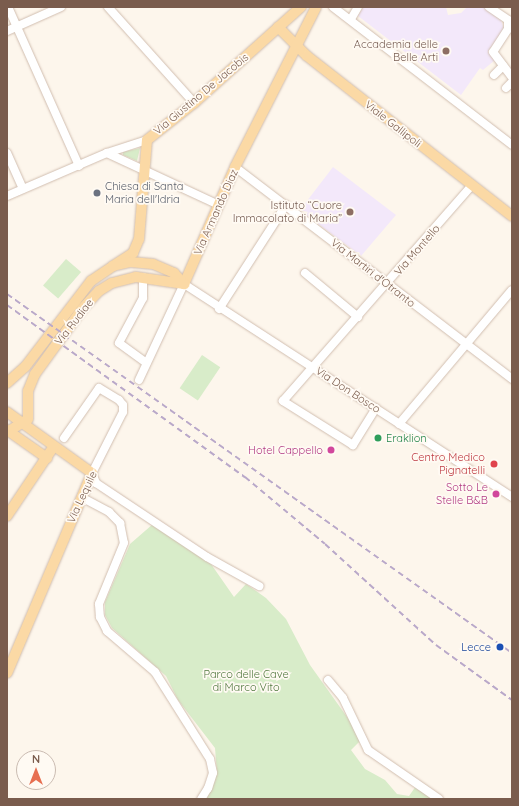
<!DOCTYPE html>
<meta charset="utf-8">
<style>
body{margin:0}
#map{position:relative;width:519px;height:806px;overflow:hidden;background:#fdf6ec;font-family:Quicksand,sans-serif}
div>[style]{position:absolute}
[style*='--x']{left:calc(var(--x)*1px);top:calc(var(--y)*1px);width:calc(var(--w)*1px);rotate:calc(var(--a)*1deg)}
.education>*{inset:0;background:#f3e8fa}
.green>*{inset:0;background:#d8ecc9;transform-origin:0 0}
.roads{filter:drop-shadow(0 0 1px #d1beb0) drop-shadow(0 0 1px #d1beb0)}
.minor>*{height:8px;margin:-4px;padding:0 4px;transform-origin:4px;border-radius:4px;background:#fff}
.major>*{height:10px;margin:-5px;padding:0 5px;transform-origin:5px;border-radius:5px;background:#fbd9a5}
.rail>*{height:2px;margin-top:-1px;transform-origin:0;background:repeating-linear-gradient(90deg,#b9a8c9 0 6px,transparent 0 10px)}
.dots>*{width:11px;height:11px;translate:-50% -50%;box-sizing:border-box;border:2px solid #fffaf3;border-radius:50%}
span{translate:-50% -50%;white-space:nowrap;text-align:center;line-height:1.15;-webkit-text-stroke:3.5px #fffaf3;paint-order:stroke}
.education-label{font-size:11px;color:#785e54}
.right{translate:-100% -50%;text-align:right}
.street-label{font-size:11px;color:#7a5c4d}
.worship-label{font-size:11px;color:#5b616d}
.left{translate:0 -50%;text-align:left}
.leisure-label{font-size:11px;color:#27864d}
.hotel-label{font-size:11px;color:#b23c85}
.health-label{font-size:11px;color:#be3a42}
.transit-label{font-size:11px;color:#164399}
.park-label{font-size:11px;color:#537a41}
.frame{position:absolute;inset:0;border:8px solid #7a5c4d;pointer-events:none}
.north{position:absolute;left:16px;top:750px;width:40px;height:40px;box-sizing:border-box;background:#fffaf3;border:1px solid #cabbb1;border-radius:50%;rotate:0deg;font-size:11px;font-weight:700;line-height:16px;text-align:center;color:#7a5c4d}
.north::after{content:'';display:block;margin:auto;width:14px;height:18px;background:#e76f51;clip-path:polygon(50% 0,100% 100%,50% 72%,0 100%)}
</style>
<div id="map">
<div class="education">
<i style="clip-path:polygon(363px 7px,446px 7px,448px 15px,461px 13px,467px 7px,483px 7px,501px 20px,504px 29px,488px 52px,495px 60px,483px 70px,480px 68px,461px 95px,358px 16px)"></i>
<i style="clip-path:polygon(333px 167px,396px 215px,361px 256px,359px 252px,356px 252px,306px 215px,308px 212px,300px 210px)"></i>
</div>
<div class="green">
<i style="clip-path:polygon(140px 148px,137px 161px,123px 155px,123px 152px)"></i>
<i style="left:66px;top:259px;width:20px;height:35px;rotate:41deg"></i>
<i style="left:202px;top:355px;width:22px;height:40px;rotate:34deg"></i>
<i style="clip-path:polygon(153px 524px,211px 564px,234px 597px,246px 584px,266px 598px,286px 619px,310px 665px,352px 724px,360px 741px,351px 750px,365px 769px,385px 780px,397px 794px,409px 796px,416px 786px,433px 799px,205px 799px,217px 773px,215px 748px,178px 700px,166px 676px,112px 628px,105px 615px,105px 602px,130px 544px)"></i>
</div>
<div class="roads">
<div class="minor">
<i style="--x:8;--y:7;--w:174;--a:65.9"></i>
<i style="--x:108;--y:7;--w:129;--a:48.1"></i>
<i style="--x:333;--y:7;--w:226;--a:37.6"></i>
<i style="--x:489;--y:7;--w:23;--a:34"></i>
<i style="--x:508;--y:20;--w:9;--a:90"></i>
<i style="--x:351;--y:19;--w:14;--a:-60"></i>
<i style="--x:508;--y:29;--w:27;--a:123"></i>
<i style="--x:493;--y:52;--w:31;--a:53"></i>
<i style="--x:7;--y:31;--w:59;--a:-24"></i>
<i style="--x:494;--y:75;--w:13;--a:-45"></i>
<i style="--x:506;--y:88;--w:8;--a:-45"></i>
<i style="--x:7;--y:153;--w:39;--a:66"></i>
<i style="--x:107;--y:153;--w:123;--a:24.9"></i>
<i style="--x:235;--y:167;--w:349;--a:37.4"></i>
<i style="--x:7;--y:196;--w:109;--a:-23.3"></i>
<i style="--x:107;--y:153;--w:42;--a:-18"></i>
<i style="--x:305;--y:273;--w:69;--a:39.7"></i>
<i style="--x:143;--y:277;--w:21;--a:90"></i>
<i style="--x:143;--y:298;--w:51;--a:118.1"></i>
<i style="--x:119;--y:343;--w:34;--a:36"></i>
<i style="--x:219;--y:309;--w:124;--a:-57.2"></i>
<i style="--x:139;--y:380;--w:106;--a:-64.9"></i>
<i style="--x:184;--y:284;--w:391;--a:33"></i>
<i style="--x:376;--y:408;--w:44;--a:121.9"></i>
<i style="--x:353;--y:445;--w:83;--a:-147.8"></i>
<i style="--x:283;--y:401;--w:287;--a:-48.8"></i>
<i style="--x:399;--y:424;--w:175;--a:-49.9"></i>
<i style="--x:64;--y:438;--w:61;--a:-55"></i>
<i style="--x:99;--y:388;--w:23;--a:31"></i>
<i style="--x:119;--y:400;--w:6;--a:51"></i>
<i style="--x:123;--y:405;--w:7;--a:90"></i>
<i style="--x:123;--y:412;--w:68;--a:116.9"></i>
<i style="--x:92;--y:473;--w:11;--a:68"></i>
<i style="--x:96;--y:483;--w:133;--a:33.7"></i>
<i style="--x:207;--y:557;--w:60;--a:29.1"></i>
<i style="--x:81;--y:497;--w:32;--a:28"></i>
<i style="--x:109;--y:512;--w:16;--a:45"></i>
<i style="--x:120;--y:523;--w:20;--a:79"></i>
<i style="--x:124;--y:543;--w:66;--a:112.3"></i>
<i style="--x:99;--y:604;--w:13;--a:86"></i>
<i style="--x:100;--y:617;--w:16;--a:63"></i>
<i style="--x:107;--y:631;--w:63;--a:40.5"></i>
<i style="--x:155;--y:672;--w:103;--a:57.7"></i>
<i style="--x:210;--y:759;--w:14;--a:78"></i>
<i style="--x:213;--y:773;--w:16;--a:108"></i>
<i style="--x:208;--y:788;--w:13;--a:122"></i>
<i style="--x:328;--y:680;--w:23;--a:50"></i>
<i style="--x:343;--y:698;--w:58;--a:64.3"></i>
<i style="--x:368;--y:750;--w:86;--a:34.6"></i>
</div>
<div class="major">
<i style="--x:278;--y:27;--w:41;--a:45"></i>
<i style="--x:307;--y:56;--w:260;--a:38"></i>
<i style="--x:113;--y:266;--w:24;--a:-33"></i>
<i style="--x:133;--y:253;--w:15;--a:-67"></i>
<i style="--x:139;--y:239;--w:99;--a:-85.4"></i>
<i style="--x:147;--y:140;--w:60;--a:-38.2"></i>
<i style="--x:194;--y:103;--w:144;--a:-41.9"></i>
<i style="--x:184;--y:284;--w:128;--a:-66.4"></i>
<i style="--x:235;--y:167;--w:179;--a:-63.1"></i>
<i style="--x:7;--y:383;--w:24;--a:-42"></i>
<i style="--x:25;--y:367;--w:108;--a:-52.5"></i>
<i style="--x:91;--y:281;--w:27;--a:-34"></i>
<i style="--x:113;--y:266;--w:18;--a:-13"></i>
<i style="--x:131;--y:262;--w:22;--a:5"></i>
<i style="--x:153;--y:264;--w:23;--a:23"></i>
<i style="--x:174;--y:273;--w:15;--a:48"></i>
<i style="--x:7;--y:412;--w:105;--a:35.7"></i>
<i style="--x:92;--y:473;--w:217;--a:113"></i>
<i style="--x:7;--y:430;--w:49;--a:35"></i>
<i style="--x:9;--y:431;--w:22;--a:-32"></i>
<i style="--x:28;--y:419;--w:28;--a:-90"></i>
<i style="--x:28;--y:391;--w:18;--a:-68"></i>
<i style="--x:35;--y:374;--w:80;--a:-54.1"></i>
<i style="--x:82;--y:309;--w:25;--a:-47"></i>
<i style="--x:99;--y:291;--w:15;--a:-32"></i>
<i style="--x:112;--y:283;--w:25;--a:-14"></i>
<i style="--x:136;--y:277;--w:49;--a:8.3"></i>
<i style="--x:7;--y:516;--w:84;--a:-56.1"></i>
</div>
</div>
<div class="rail">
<i style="--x:7;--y:294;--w:620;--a:35.41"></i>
<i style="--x:7;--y:305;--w:294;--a:35.9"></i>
<i style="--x:245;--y:477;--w:104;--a:39.9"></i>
<i style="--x:325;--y:544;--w:150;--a:42.3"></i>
<i style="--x:436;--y:645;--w:94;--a:35.9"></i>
</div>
<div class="dots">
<i style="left:446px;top:51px;background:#8d6e63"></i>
<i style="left:97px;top:193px;background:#6b7280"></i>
<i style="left:350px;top:212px;background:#8d6e63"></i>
<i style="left:378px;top:438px;background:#2e9e5b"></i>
<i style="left:331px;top:450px;background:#d1479c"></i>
<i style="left:494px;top:464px;background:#e0444e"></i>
<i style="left:496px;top:494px;background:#d1479c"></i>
<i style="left:500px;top:647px;background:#1a4fb4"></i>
</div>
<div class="education-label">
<span class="right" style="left:438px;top:51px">Accademia delle<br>Belle Arti</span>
<span class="right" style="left:342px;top:212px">Istituto “Cuore<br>Immacolato di Maria”</span>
</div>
<div class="street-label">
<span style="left:201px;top:94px;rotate:-40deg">Via Giustino De Jacobis</span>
<span style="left:393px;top:124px;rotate:38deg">Viale Gallipoli</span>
<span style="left:216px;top:212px;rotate:-66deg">Via Armando Diaz</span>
<span style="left:417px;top:250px;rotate:-49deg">Via Montello</span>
<span style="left:373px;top:273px;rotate:38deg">Via Martiri d'Otranto</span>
<span style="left:74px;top:322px;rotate:-52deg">Via Rudiae</span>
<span style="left:348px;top:390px;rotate:33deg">Via Don Bosco</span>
<span style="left:82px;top:497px;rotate:-65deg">Via Lequile</span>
</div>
<div class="worship-label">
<span class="left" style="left:105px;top:193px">Chiesa di Santa<br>Maria dell'Idria</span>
</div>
<div class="leisure-label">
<span class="left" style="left:386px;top:438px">Eraklion</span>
</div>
<div class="hotel-label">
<span class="right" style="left:323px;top:450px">Hotel Cappello</span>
<span class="right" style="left:488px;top:494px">Sotto Le<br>Stelle B&amp;B</span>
</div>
<div class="health-label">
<span class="right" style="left:485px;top:464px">Centro Medico<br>Pignatelli</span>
</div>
<div class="transit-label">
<span class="right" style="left:491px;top:647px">Lecce</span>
</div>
<div class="park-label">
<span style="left:246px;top:681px">Parco delle Cave<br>di Marco Vito</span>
</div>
<div class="frame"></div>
<div class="north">N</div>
</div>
